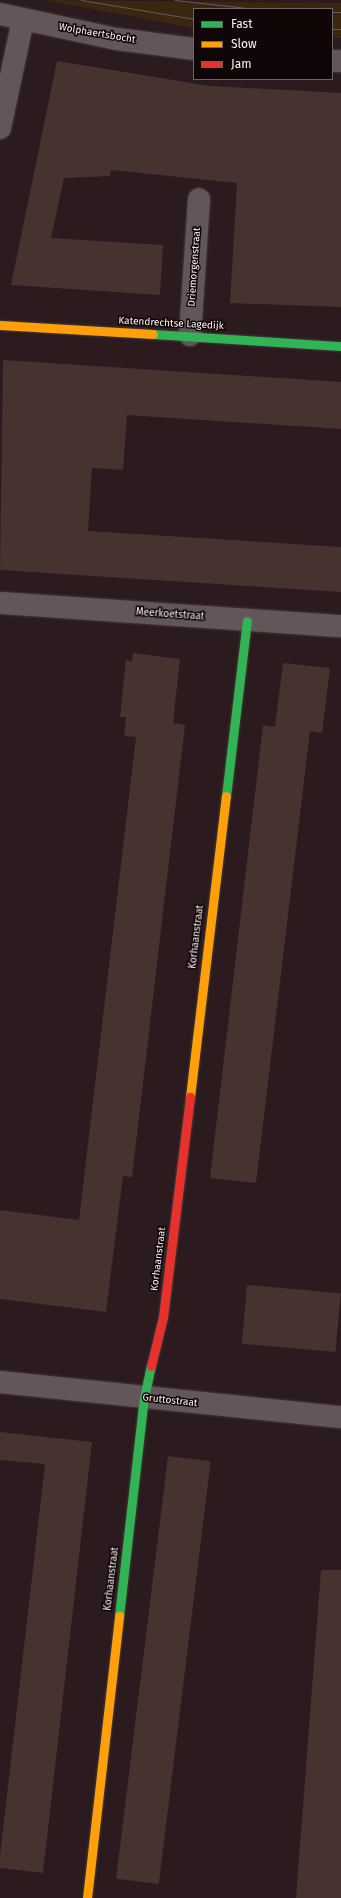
<!DOCTYPE html>
<style>
body{margin:0}
#map{position:relative;width:341px;height:1898px;overflow:hidden;background:#2b1b1e;font-family:"Fira Sans",sans-serif}
div>[style]{position:absolute}
[style*='--x']{left:calc(var(--x)*1px);top:calc(var(--y)*1px);width:calc(var(--w)*1px);rotate:calc(var(--a)*1deg)}
.green>*{inset:0;background:#3b260f}
.building>*{inset:0;background:#463330;transform-origin:0 0}
.roads{filter:drop-shadow(0 0 1px #44393b) drop-shadow(0 0 1px #44393b)}
.street>*{height:22px;margin:-11px;padding:0 11px;transform-origin:11px;border-radius:11px;background:#625658}
.fast>*{height:9px;margin:-4.5px;padding:0 4.5px;transform-origin:4.5px;border-radius:4.5px;background:#30b455}
.slow>*{height:9px;margin:-4.5px;padding:0 4.5px;transform-origin:4.5px;border-radius:4.5px;background:#ff9f0a}
.jam>*{height:9px;margin:-4.5px;padding:0 4.5px;transform-origin:4.5px;border-radius:4.5px;background:#e5322d}
.tram>*{height:1px;margin:-0.5px;padding:0 0.5px;transform-origin:0.5px;border-radius:0.5px;background:#665b5e}
span{translate:-50% -50%;white-space:nowrap;text-align:center;line-height:1.15;-webkit-text-stroke:3px #100507;paint-order:stroke}
.street-label{font-size:10px;color:#fdf1f3}
.legend{position:absolute;left:193px;top:8px;width:140px;height:72px;box-sizing:border-box;background:#100507;border:1px solid #6f6365;margin:0;padding:5px 7px;list-style:none;font-size:12px;color:#fdf1f3}
.legend li{display:flex;align-items:center;gap:8px;height:20px}
.legend b{width:20px;border:1px solid #6f6365}
</style>
<div id="map">
<div class="green">
<i style="clip-path:polygon(44px 0,341px 3px,341px 38px,332px 38px,332px 9px,194px 9px,194px 28px)"></i>
</div>
<div class="building">
<i style="clip-path:polygon(57px 61px,210px 86px,341px 93px,341px 307px,230px 303px,237px 183px,111px 170px,110px 176px,64px 178px,51px 238px,163px 245px,160px 295px,11px 285px)"></i>
<i style="clip-path:polygon(3px 360px,341px 382px,341px 429px,127px 415px,123px 470px,92px 468px,88px 531px,341px 547px,341px 592px,0 570px)"></i>
<i style="clip-path:polygon(133px 653px,180px 659px,173px 723px,185px 725px,132px 1177px,123px 1176px,106px 1312px,0 1299px,0 1210px,79px 1220px,136px 737px,124px 736px,126px 717px,120px 717px,126px 660px,132px 661px)"></i>
<i style="clip-path:polygon(283px 663px,330px 668px,322px 733px,310px 731px,256px 1183px,210px 1178px,263px 725px,275px 727px)"></i>
<i style="left:247px;top:1285px;width:94px;height:59px;rotate:5deg"></i>
<i style="clip-path:polygon(0 1432px,92px 1442px,43px 1873px,0 1868px,0 1856px,45px 1464px,0 1460px)"></i>
<i style="left:168px;top:1456px;width:43px;height:426px;rotate:7deg"></i>
<i style="clip-path:polygon(321px 1570px,341px 1570px,341px 1898px,296px 1898px)"></i>
</div>
<div class="roads">
<div class="street">
<i style="--x:0;--y:14;--w:120;--a:12.1"></i>
<i style="--x:117;--y:39;--w:78;--a:7.4"></i>
<i style="--x:332;--y:61;--w:9;--a:0"></i>
<i style="--x:0;--y:128;--w:110;--a:-78"></i>
<i style="--x:190;--y:335;--w:136;--a:-86.2"></i>
<i style="--x:0;--y:603;--w:342;--a:3.9"></i>
<i style="--x:0;--y:1382;--w:343;--a:5.9"></i>
</div>
<div class="fast">
<i style="--x:153;--y:334;--w:188;--a:3.7"></i>
<i style="--x:226;--y:796;--w:176;--a:-83.2"></i>
<i style="--x:119;--y:1616;--w:219;--a:-83.5"></i>
<i style="--x:144;--y:1398;--w:33;--a:-78"></i>
</div>
<div class="slow">
<i style="--x:0;--y:325;--w:153;--a:3.4"></i>
<i style="--x:190;--y:1097;--w:303;--a:-83.2"></i>
<i style="--x:87;--y:1898;--w:284;--a:-83.5"></i>
</div>
<div class="jam">
<i style="--x:151;--y:1366;--w:50;--a:-76.2"></i>
<i style="--x:163;--y:1317;--w:222;--a:-83"></i>
</div>
</div>
<div class="tram">
<i style="--x:81;--y:0;--w:115;--a:9.5"></i>
<i style="--x:175;--y:0;--w:81;--a:6.4"></i>
<i style="--x:332;--y:12;--w:9;--a:0"></i>
<i style="--x:332;--y:29;--w:9;--a:0"></i>
</div>
<div class="street-label">
<span style="left:97px;top:34px;rotate:10deg">Wolphaertsbocht</span>
<span style="left:195px;top:267px;rotate:-86deg">Driemorgenstraat</span>
<span style="left:171px;top:324px;rotate:3deg">Katendrechtse Lagedijk</span>
<span style="left:170px;top:615px;rotate:4deg">Meerkoetstraat</span>
<span style="left:197px;top:937px;rotate:-83deg">Korhaanstraat</span>
<span style="left:159px;top:1259px;rotate:-83deg">Korhaanstraat</span>
<span style="left:170px;top:1401px;rotate:6deg">Gruttostraat</span>
<span style="left:112px;top:1579px;rotate:-83deg">Korhaanstraat</span>
</div>
<ul class="legend">
<li><b style="height:5px;background:#30b455"></b>Fast</li>
<li><b style="height:5px;background:#ff9f0a"></b>Slow</li>
<li><b style="height:5px;background:#e5322d"></b>Jam</li>
</ul>
</div>
